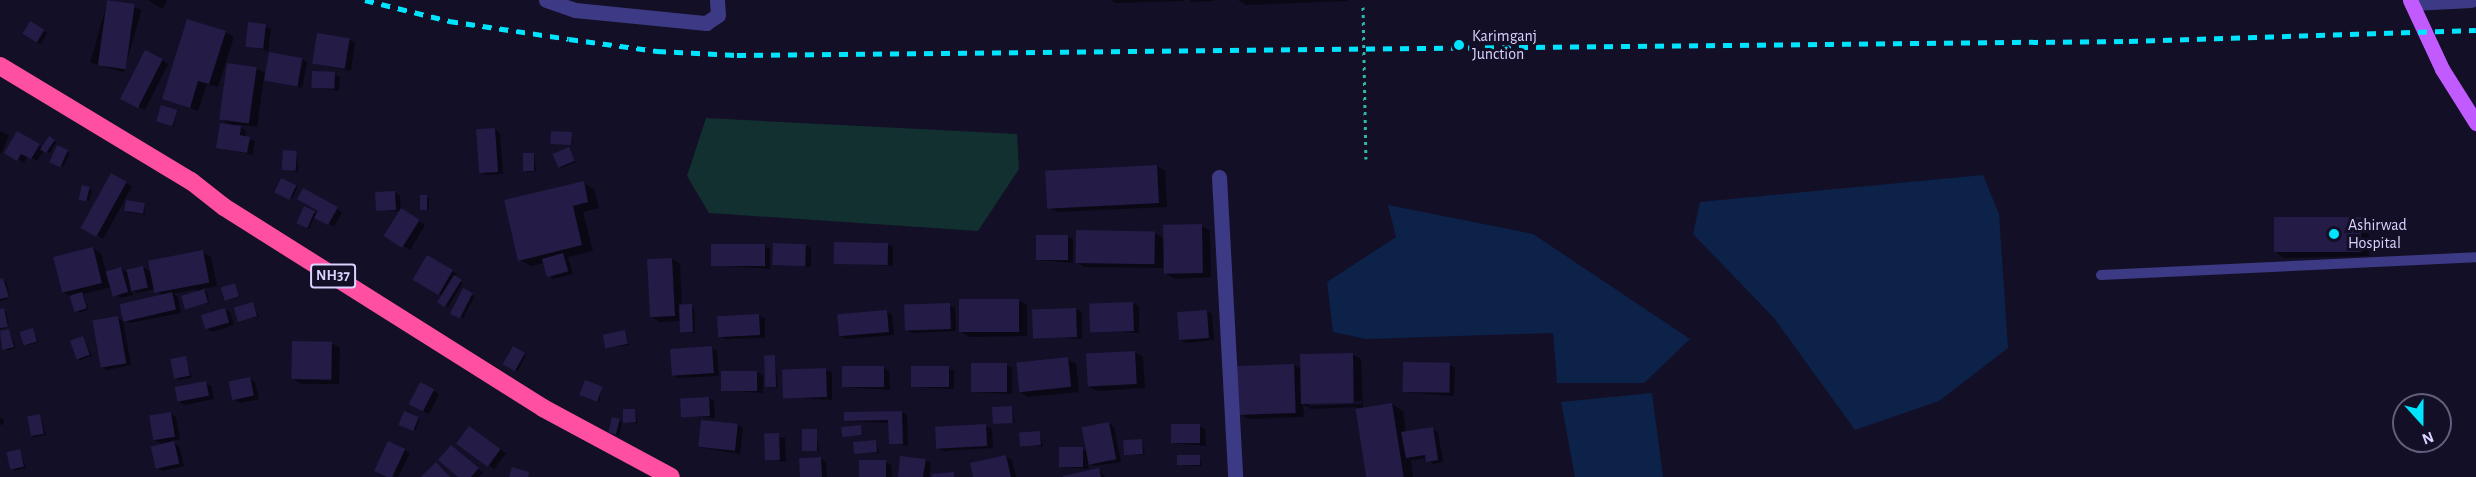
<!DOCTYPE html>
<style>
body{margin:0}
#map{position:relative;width:2476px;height:477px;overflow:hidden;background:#130f26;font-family:"Alegreya Sans",sans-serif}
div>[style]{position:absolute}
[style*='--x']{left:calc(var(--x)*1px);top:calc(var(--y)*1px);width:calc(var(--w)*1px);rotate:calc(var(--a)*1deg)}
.green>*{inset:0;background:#12302f}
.water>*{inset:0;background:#0c2248}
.shadow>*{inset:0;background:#0007;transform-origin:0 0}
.building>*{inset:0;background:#241b47;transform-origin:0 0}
.path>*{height:3px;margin-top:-1.5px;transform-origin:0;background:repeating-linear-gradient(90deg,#2fb8b0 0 3px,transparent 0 7.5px)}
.lane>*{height:10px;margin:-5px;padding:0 5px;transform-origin:5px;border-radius:5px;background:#3d3a85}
.street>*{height:15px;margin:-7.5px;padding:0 7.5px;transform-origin:7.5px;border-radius:7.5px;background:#3d3a85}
.primary>*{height:15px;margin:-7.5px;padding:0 7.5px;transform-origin:7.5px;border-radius:7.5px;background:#c25bff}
.highway>*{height:18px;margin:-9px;padding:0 9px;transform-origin:9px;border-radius:9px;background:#ff4fa3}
.rail>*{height:4.5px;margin-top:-2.25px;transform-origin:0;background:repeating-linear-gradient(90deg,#00e5ff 0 9px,transparent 0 17px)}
.dots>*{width:16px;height:16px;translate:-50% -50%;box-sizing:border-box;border:3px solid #130f26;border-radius:50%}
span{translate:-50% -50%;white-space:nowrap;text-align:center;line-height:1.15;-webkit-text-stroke:6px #130f26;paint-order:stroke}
.shield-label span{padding:2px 4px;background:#130f26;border:2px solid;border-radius:4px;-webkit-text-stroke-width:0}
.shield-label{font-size:15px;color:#d9d4ff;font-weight:700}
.poi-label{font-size:16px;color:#d9d4ff}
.left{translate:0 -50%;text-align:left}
.north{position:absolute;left:2392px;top:393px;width:60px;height:60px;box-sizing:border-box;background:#130f26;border:2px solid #625e7d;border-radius:50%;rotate:159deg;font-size:16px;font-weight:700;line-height:24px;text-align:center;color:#d9d4ff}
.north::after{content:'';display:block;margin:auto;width:21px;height:27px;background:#00e5ff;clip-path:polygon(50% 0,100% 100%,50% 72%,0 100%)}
</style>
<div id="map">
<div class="green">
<i style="clip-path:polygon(706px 118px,1017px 134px,1019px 169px,978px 231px,709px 213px,687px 176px)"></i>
</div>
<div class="water">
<i style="clip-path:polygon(1983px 175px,1999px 214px,2008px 348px,1939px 401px,1855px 430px,1774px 318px,1693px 234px,1700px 202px)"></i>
<i style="clip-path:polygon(1388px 205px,1533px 234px,1690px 339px,1644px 383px,1557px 383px,1553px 333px,1366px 339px,1333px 332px,1327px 282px,1396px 237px)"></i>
<i style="clip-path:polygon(1652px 393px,1663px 477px,1575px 477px,1561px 402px)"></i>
</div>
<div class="shadow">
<i style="left:108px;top:0;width:35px;height:65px;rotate:16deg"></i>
<i style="clip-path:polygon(148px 0,167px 0,163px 9px)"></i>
<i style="clip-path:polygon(1110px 0,1184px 0,1184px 1px,1116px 3px)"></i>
<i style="clip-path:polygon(1190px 0,1213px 0,1213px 1px,1192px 2px)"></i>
<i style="clip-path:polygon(1238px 0,1348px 0,1348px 1px,1246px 5px)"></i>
<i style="left:30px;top:23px;width:20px;height:13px;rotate:30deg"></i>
<i style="clip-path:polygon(265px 26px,271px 29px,268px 51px,246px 46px)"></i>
<i style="clip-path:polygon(225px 32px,234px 37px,218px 87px,207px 84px,198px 111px,163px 98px)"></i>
<i style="clip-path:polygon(350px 40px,355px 43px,351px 71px,314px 63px)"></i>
<i style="clip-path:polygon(302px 59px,307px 63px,302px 88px,264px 78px,257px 127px,235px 124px,246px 131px,245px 138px,255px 141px,253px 155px,218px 148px,234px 127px,220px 118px,256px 68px,266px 74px)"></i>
<i style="clip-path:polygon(162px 60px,168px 64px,145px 110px,128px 101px)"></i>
<i style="clip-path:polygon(334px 74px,340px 77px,339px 91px,313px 87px)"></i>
<i style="clip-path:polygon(176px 112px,174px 127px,160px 122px)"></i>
<i style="clip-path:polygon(495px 129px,500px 133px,503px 174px,486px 175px,480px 172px)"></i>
<i style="clip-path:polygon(0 131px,9px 135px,1px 154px,0 154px)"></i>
<i style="clip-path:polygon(17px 133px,44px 148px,49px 138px,56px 142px,50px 153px,44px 150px,37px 161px,28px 156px,24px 163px,6px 152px)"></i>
<i style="clip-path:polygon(571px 133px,573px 145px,551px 143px)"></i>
<i style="left:57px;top:147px;width:14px;height:15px;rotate:25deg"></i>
<i style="clip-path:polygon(569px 149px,576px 162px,561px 168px,559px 167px)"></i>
<i style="clip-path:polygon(297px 153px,298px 172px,284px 170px)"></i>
<i style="clip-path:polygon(534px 154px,536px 171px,527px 172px,525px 170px)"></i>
<i style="clip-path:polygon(1157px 166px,1165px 171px,1167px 207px,1057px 212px,1048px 207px)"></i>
<i style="left:112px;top:175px;width:23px;height:60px;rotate:29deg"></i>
<i style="left:282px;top:180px;width:17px;height:13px;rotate:24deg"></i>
<i style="clip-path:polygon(583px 183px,594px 189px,599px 208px,583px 212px,593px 251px,568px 257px,573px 274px,553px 279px,548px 275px,545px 263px,531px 266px,520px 260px)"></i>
<i style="clip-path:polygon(83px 187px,92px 190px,89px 201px,82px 199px)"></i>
<i style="clip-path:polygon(304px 190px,342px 212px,334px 227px,315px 216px,309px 229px,298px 223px,305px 208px,318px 215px,320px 211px)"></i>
<i style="clip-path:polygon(394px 192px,400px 196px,401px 210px,425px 225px,410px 250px,386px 235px,401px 212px,377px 209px)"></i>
<i style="clip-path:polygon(422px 196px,429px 198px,429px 210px,421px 209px)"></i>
<i style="clip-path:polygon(144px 204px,145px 215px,127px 212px)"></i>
<i style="clip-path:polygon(2360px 219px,2369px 224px,2369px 256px,2284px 258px,2276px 253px)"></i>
<i style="clip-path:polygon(1201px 226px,1210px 230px,1211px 277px,1175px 279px,1166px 274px,1166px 249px,1163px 268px,1085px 267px,1077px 262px,1155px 233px,1165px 239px)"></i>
<i style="clip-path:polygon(1067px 236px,1073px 239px,1073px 263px,1038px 260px)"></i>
<i style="clip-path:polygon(887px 244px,893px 247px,893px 266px,835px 263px)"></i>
<i style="clip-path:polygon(805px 245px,811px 248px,811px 267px,774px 264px)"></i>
<i style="clip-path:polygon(764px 246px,770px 249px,770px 269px,712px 265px)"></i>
<i style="clip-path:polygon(93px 248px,101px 253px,106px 272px,121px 268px,128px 273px,143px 267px,151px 272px,203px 252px,211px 257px,217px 286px,201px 289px,207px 292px,209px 303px,185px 307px,198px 289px,173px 294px,178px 297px,181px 313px,130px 323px,124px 320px,163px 296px,155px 289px,137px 293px,131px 289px,133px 295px,120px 298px,112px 287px,83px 294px,89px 309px,79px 313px,72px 297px,63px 292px)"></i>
<i style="clip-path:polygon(428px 257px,457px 274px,455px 278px,463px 283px,448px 307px,440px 302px,443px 296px,414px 279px)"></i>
<i style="clip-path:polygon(672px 259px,680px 264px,682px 306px,694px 307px,695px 333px,681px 332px,681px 321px,660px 322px,651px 317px)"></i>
<i style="clip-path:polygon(0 280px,6px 281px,10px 298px,0 301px)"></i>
<i style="clip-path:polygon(235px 284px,240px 297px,228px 300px,226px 299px)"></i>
<i style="left:463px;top:290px;width:13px;height:25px;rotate:27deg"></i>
<i style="clip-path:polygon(1018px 300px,1027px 305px,1027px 336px,970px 337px,961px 332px)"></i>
<i style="clip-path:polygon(1133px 303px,1139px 307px,1139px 333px,1091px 330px,1091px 304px)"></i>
<i style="clip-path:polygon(253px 304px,259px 317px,239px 321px)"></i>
<i style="clip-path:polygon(949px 305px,955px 308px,956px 331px,912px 333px,907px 330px)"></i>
<i style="clip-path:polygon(224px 309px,230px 312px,234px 325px,212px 332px,206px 328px)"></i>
<i style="clip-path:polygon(1076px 309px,1082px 312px,1082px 339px,1034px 336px,1034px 310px)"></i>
<i style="clip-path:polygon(0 310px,6px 311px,9px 327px,0 329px)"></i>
<i style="clip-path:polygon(886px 311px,892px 315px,894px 335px,846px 339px,840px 336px)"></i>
<i style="clip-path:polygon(1207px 311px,1212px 314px,1214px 340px,1186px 343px,1180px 340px)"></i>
<i style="clip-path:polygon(759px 315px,765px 318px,765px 338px,725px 339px,719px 336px,719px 317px)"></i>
<i style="clip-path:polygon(118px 318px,123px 321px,131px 365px,107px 370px,101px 367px)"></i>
<i style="left:9px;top:330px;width:19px;height:9px;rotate:69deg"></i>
<i style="clip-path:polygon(33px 330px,39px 342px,28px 345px,26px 344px)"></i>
<i style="clip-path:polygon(625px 331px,629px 345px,606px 348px)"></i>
<i style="clip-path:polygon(83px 337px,92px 356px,80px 360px,78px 359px)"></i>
<i style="clip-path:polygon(331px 343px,340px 348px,339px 384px,301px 384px,293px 379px)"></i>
<i style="left:513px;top:348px;width:15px;height:18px;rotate:28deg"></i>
<i style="clip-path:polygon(712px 348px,717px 351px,719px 376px,678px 378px,673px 375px)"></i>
<i style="clip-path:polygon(1135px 352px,1143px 357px,1145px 388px,1098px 391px,1089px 387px)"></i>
<i style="clip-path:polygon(evenodd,1352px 354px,1361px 359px,1363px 409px,1392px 404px,1403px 411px,1406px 433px,1433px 429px,1438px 432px,1443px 462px,1433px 464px,1427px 458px,1411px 460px,1413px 477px,1368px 477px,1356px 407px,1311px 409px,1303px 404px,1304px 417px,1249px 419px,1240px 414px,1294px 365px,1302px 370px,1352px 354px,1362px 401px,1362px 404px,1309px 406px,1309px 403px,1362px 401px)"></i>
<i style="clip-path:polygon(775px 357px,778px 387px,769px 388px,767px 386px)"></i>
<i style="clip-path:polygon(185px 358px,192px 377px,179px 380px,176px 378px)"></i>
<i style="clip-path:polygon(1067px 359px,1076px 364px,1079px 392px,1028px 397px,1020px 392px)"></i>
<i style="clip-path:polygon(1006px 365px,1012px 368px,1012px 394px,973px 392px)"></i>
<i style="clip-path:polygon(1450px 365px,1455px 368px,1454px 396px,1403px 392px)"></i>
<i style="clip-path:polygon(884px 368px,889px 371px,890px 390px,844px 387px)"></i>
<i style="clip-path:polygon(948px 368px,954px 371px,954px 389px,913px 387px)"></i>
<i style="clip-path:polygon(826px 370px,832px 373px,832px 400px,784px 397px,784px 371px)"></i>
<i style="clip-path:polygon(757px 372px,763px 376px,763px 393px,723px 390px)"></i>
<i style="clip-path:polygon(250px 379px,255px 382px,259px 399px,240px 403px,234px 400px)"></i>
<i style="clip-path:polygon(205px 383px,211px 386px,214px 399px,185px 405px,179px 402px)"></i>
<i style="clip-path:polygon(602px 388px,599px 402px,583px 396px)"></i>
<i style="clip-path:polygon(433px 390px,439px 394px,429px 414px,416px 408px)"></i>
<i style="clip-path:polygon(709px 398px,714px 401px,715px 418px,682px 416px)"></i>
<i style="clip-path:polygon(1012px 408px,1015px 423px,994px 423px)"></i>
<i style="clip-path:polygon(635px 411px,638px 423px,625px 422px)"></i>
<i style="clip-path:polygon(902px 412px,907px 415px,908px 446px,891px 443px,890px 423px,845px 421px)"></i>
<i style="clip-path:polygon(170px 413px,176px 417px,180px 439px,171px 441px,179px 446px,184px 466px,163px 471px,157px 468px,164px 445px,155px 440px)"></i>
<i style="left:405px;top:413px;width:16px;height:12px;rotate:22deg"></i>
<i style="clip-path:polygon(40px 415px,46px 435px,34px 437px,32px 436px)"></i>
<i style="clip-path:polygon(0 417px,3px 419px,4px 424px,0 425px)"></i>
<i style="clip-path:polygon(613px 419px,622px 422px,619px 435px,612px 433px)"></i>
<i style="clip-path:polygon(1109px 423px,1114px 427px,1121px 462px,1094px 466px,1088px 463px,1089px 469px,1061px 467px,1082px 449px,1086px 451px)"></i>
<i style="clip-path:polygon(738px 425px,743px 428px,740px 454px,699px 447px)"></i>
<i style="clip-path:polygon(986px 426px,992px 429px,993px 448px,943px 451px,937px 448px)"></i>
<i style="clip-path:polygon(1199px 426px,1205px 429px,1206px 446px,1173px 443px)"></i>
<i style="clip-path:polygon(861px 427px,863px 436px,843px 435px)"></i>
<i style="clip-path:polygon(816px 430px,819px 451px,807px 451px,804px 450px)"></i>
<i style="clip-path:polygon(475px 431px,506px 453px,494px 469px,489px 465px)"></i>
<i style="clip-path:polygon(1040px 433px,1043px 446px,1021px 445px)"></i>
<i style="clip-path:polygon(766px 435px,785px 438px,786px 462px,767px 459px)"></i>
<i style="clip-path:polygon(1142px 441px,1145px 455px,1125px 454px)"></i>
<i style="clip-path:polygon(876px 442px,879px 453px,855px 452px)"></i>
<i style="clip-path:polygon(404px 450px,410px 453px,398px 477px,381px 473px)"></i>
<i style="clip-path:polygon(457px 450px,483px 473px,479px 477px,460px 477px)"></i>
<i style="clip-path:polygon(20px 451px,26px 468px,14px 471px,12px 469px)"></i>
<i style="clip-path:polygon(1006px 456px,1012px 460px,1016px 477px,974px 477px)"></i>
<i style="clip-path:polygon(1199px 456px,1202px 466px,1179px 465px)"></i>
<i style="clip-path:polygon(821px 458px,826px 462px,827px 477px,801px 477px)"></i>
<i style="clip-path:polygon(925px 460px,931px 463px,929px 477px,899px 477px)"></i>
<i style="clip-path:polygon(885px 462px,891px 465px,892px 477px,861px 477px)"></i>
<i style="clip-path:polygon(1098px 470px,1105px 477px,1069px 477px)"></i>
</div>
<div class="building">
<i style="left:107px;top:0;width:28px;height:66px;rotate:8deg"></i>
<i style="clip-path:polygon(187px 19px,226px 31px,209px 84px,198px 81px,190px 108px,162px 99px)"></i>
<i style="left:30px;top:21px;width:17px;height:15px;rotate:31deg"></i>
<i style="left:248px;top:22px;width:18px;height:25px;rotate:6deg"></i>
<i style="left:317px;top:33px;width:33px;height:31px;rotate:9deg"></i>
<i style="left:145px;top:50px;width:20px;height:55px;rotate:27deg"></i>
<i style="left:269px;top:52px;width:34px;height:29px;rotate:10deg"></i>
<i style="left:227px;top:63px;width:30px;height:57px;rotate:8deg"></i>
<i style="left:312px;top:71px;width:23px;height:17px;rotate:2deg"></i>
<i style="left:161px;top:105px;width:17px;height:17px;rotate:17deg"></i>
<i style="clip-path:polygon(220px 123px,241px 126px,240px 135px,250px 137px,247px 153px,216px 148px)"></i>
<i style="left:495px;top:128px;width:44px;height:19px;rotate:86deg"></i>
<i style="clip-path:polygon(17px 131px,40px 144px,31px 159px,21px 154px,17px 161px,4px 153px)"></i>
<i style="left:551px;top:131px;width:21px;height:13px;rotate:3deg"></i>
<i style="left:49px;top:136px;width:7px;height:16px;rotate:34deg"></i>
<i style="left:57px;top:145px;width:12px;height:19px;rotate:24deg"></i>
<i style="left:569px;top:147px;width:15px;height:18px;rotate:67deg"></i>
<i style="left:283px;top:150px;width:14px;height:20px;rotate:4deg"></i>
<i style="left:523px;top:153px;width:11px;height:18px"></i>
<i style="left:1157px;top:165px;width:38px;height:112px;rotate:87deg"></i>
<i style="left:111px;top:173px;width:18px;height:63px;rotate:29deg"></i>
<i style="left:281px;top:178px;width:17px;height:16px;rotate:25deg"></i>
<i style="clip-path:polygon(584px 181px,588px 202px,573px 206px,582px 245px,518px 261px,504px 200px)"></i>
<i style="left:82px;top:185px;width:8px;height:15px;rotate:14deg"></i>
<i style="clip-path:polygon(303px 188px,338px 207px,328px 225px,314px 218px,318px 211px,297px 199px)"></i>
<i style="left:395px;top:191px;width:19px;height:20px;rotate:87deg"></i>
<i style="left:420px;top:195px;width:7px;height:15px"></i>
<i style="left:126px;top:200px;width:19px;height:11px;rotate:9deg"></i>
<i style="left:304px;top:206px;width:12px;height:19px;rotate:24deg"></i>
<i style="left:401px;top:208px;width:22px;height:33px;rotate:32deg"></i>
<i style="left:2361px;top:217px;width:35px;height:87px;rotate:90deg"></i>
<i style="left:1202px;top:224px;width:49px;height:39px;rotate:89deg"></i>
<i style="left:1076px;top:230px;width:79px;height:33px;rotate:1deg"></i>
<i style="left:1036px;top:235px;width:32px;height:25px"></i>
<i style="left:834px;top:242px;width:54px;height:22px;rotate:1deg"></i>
<i style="left:773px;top:243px;width:33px;height:22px;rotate:2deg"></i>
<i style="left:711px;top:244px;width:54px;height:22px"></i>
<i style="left:93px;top:247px;width:37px;height:41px;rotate:76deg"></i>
<i style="left:203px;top:250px;width:33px;height:56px;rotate:79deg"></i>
<i style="left:563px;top:253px;width:19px;height:22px;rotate:74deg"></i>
<i style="left:427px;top:255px;width:30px;height:29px;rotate:30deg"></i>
<i style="left:672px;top:258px;width:58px;height:25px;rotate:87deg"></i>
<i style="left:143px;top:266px;width:22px;height:17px;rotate:77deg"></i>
<i style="left:121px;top:267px;width:26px;height:16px;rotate:74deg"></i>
<i style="left:454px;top:275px;width:9px;height:32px;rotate:32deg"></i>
<i style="clip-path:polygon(3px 278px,9px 297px,0 299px,0 279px)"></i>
<i style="left:235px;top:283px;width:14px;height:15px;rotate:73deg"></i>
<i style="left:463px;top:288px;width:11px;height:29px;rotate:27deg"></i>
<i style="left:204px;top:289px;width:14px;height:24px;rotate:73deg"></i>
<i style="left:82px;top:292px;width:17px;height:13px;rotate:73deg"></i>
<i style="left:172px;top:292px;width:18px;height:54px;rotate:77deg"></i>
<i style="left:1019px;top:299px;width:33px;height:60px;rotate:90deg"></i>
<i style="left:253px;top:302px;width:15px;height:20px;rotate:74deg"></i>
<i style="left:1133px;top:302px;width:29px;height:44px;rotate:88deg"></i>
<i style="left:950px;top:303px;width:26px;height:46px;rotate:88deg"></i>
<i style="left:692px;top:304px;width:28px;height:13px;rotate:88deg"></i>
<i style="clip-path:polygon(4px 308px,8px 327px,0 328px,0 309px)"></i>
<i style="left:225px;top:308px;width:15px;height:25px;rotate:74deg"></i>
<i style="left:1076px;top:308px;width:29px;height:44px;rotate:88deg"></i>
<i style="left:887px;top:310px;width:22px;height:50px;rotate:85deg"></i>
<i style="left:1207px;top:310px;width:28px;height:30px;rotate:86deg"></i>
<i style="left:759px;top:314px;width:21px;height:42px;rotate:87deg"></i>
<i style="left:118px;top:316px;width:48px;height:26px;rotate:80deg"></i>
<i style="left:33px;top:328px;width:14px;height:14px;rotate:73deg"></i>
<i style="clip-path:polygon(9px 329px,14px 347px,2px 350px,0 331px)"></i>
<i style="left:625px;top:330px;width:14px;height:23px;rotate:78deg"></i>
<i style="left:83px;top:336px;width:20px;height:14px;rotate:70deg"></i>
<i style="left:292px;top:341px;width:40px;height:38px;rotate:1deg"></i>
<i style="left:513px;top:346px;width:14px;height:21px;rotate:30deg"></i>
<i style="left:712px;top:346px;width:27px;height:42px;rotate:86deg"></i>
<i style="left:1135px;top:351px;width:33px;height:49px;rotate:87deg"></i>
<i style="left:1353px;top:353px;width:50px;height:53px;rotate:89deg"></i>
<i style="left:775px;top:355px;width:32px;height:11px;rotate:88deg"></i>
<i style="left:186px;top:356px;width:20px;height:16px;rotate:79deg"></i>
<i style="left:1068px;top:357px;width:30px;height:52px;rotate:84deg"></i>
<i style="left:1403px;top:362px;width:47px;height:30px;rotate:1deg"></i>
<i style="left:1007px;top:363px;width:29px;height:36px;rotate:90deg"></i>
<i style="left:1294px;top:364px;width:49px;height:57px;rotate:88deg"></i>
<i style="left:884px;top:366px;width:21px;height:42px;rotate:90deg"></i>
<i style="left:949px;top:366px;width:21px;height:38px;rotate:90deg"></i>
<i style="left:826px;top:368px;width:29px;height:44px;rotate:88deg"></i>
<i style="left:721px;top:371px;width:36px;height:20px"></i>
<i style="left:250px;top:377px;width:19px;height:22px;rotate:78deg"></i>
<i style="left:585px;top:380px;width:19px;height:16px;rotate:21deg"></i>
<i style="left:206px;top:381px;width:15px;height:32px;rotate:79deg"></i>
<i style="left:420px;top:382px;width:16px;height:25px;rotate:27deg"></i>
<i style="left:709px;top:397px;width:19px;height:29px;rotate:87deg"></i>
<i style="left:1392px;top:403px;width:75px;height:37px;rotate:81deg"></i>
<i style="left:1012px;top:406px;width:17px;height:20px;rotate:87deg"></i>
<i style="clip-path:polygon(623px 409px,635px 409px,636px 422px,623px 423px)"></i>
<i style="left:404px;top:411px;width:16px;height:15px;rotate:22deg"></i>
<i style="clip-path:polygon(902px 411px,903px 444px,889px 444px,888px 420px,844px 421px,844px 412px)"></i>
<i style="left:171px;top:412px;width:25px;height:22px;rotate:81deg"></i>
<i style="left:40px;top:414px;width:20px;height:13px;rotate:79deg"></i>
<i style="left:612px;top:417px;width:8px;height:16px;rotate:14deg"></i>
<i style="left:701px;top:420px;width:37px;height:27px;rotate:6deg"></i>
<i style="left:1109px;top:422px;width:38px;height:28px;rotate:79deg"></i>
<i style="left:986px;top:424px;width:22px;height:51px;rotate:87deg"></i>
<i style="left:1200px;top:424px;width:19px;height:29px;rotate:90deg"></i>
<i style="left:861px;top:425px;width:10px;height:20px;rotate:84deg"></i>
<i style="left:469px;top:426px;width:39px;height:22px;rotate:36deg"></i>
<i style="clip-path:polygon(1433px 427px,1438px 460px,1426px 462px,1425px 455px,1406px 458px,1401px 432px)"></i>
<i style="left:802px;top:429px;width:15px;height:22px"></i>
<i style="left:1040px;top:431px;width:14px;height:21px;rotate:86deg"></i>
<i style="left:779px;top:433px;width:27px;height:15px;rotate:88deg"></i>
<i style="left:1142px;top:439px;width:15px;height:19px;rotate:86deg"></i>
<i style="left:876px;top:440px;width:12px;height:23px;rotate:85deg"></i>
<i style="left:174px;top:441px;width:23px;height:24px;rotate:77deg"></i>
<i style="left:388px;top:441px;width:19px;height:33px;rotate:25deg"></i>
<i style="clip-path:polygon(451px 445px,479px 468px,471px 477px,458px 477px,438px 460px)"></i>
<i style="left:1083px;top:447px;width:20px;height:24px;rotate:90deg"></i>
<i style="left:20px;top:449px;width:18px;height:14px;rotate:77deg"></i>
<i style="clip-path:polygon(1006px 455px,1011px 477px,973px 477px,970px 463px)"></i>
<i style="left:1200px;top:455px;width:10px;height:23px;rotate:90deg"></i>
<i style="clip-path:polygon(900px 456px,926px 459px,923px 477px,898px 477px)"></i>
<i style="left:821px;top:457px;width:20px;height:22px;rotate:87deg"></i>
<i style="left:886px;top:460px;width:17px;height:27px;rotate:90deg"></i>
<i style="clip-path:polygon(436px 462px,450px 477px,421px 477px)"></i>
<i style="clip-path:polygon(512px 467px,529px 472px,528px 477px,509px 477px)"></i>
<i style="clip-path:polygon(1099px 468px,1101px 477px,1063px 477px,1063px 476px)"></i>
<i style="clip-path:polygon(954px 472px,954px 477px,932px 477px,931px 474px)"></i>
</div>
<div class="path">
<i style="--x:1363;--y:7;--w:152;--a:88.9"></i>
</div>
<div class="lane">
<i style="--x:2101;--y:275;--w:375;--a:-2.7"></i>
</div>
<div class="street">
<i style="--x:546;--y:0;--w:31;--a:19"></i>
<i style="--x:575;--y:10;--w:132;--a:5.7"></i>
<i style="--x:706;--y:23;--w:14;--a:-34"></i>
<i style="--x:718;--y:15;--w:15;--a:-94"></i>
<i style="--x:2412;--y:3;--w:59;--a:-2.9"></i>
<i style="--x:1219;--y:177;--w:300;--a:86.9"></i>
</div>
<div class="primary">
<i style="--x:2410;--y:0;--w:76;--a:65.1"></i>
<i style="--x:2442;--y:69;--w:64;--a:57.8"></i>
</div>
<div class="highway">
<i style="--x:0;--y:66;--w:223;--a:31.1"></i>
<i style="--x:191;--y:181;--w:42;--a:38.2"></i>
<i style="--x:224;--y:207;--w:377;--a:32.2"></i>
<i style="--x:543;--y:408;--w:145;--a:28.3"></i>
</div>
<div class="rail">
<i style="--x:365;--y:0;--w:87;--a:14"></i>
<i style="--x:449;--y:21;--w:121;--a:8.5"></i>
<i style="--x:569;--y:39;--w:89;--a:7.8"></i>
<i style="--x:657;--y:51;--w:80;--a:2.9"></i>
<i style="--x:737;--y:55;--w:1392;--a:-0.58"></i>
<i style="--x:2129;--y:41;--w:347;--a:-1.8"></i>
</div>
<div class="dots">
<i style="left:1459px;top:45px;background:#00e5ff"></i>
<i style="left:2334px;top:234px;background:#00e5ff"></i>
</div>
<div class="shield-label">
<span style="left:333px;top:276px">NH37</span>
</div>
<div class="poi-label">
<span class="left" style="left:1472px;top:45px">Karimganj<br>Junction</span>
<span class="left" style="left:2348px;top:234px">Ashirwad<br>Hospital</span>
</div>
<div class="north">N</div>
</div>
